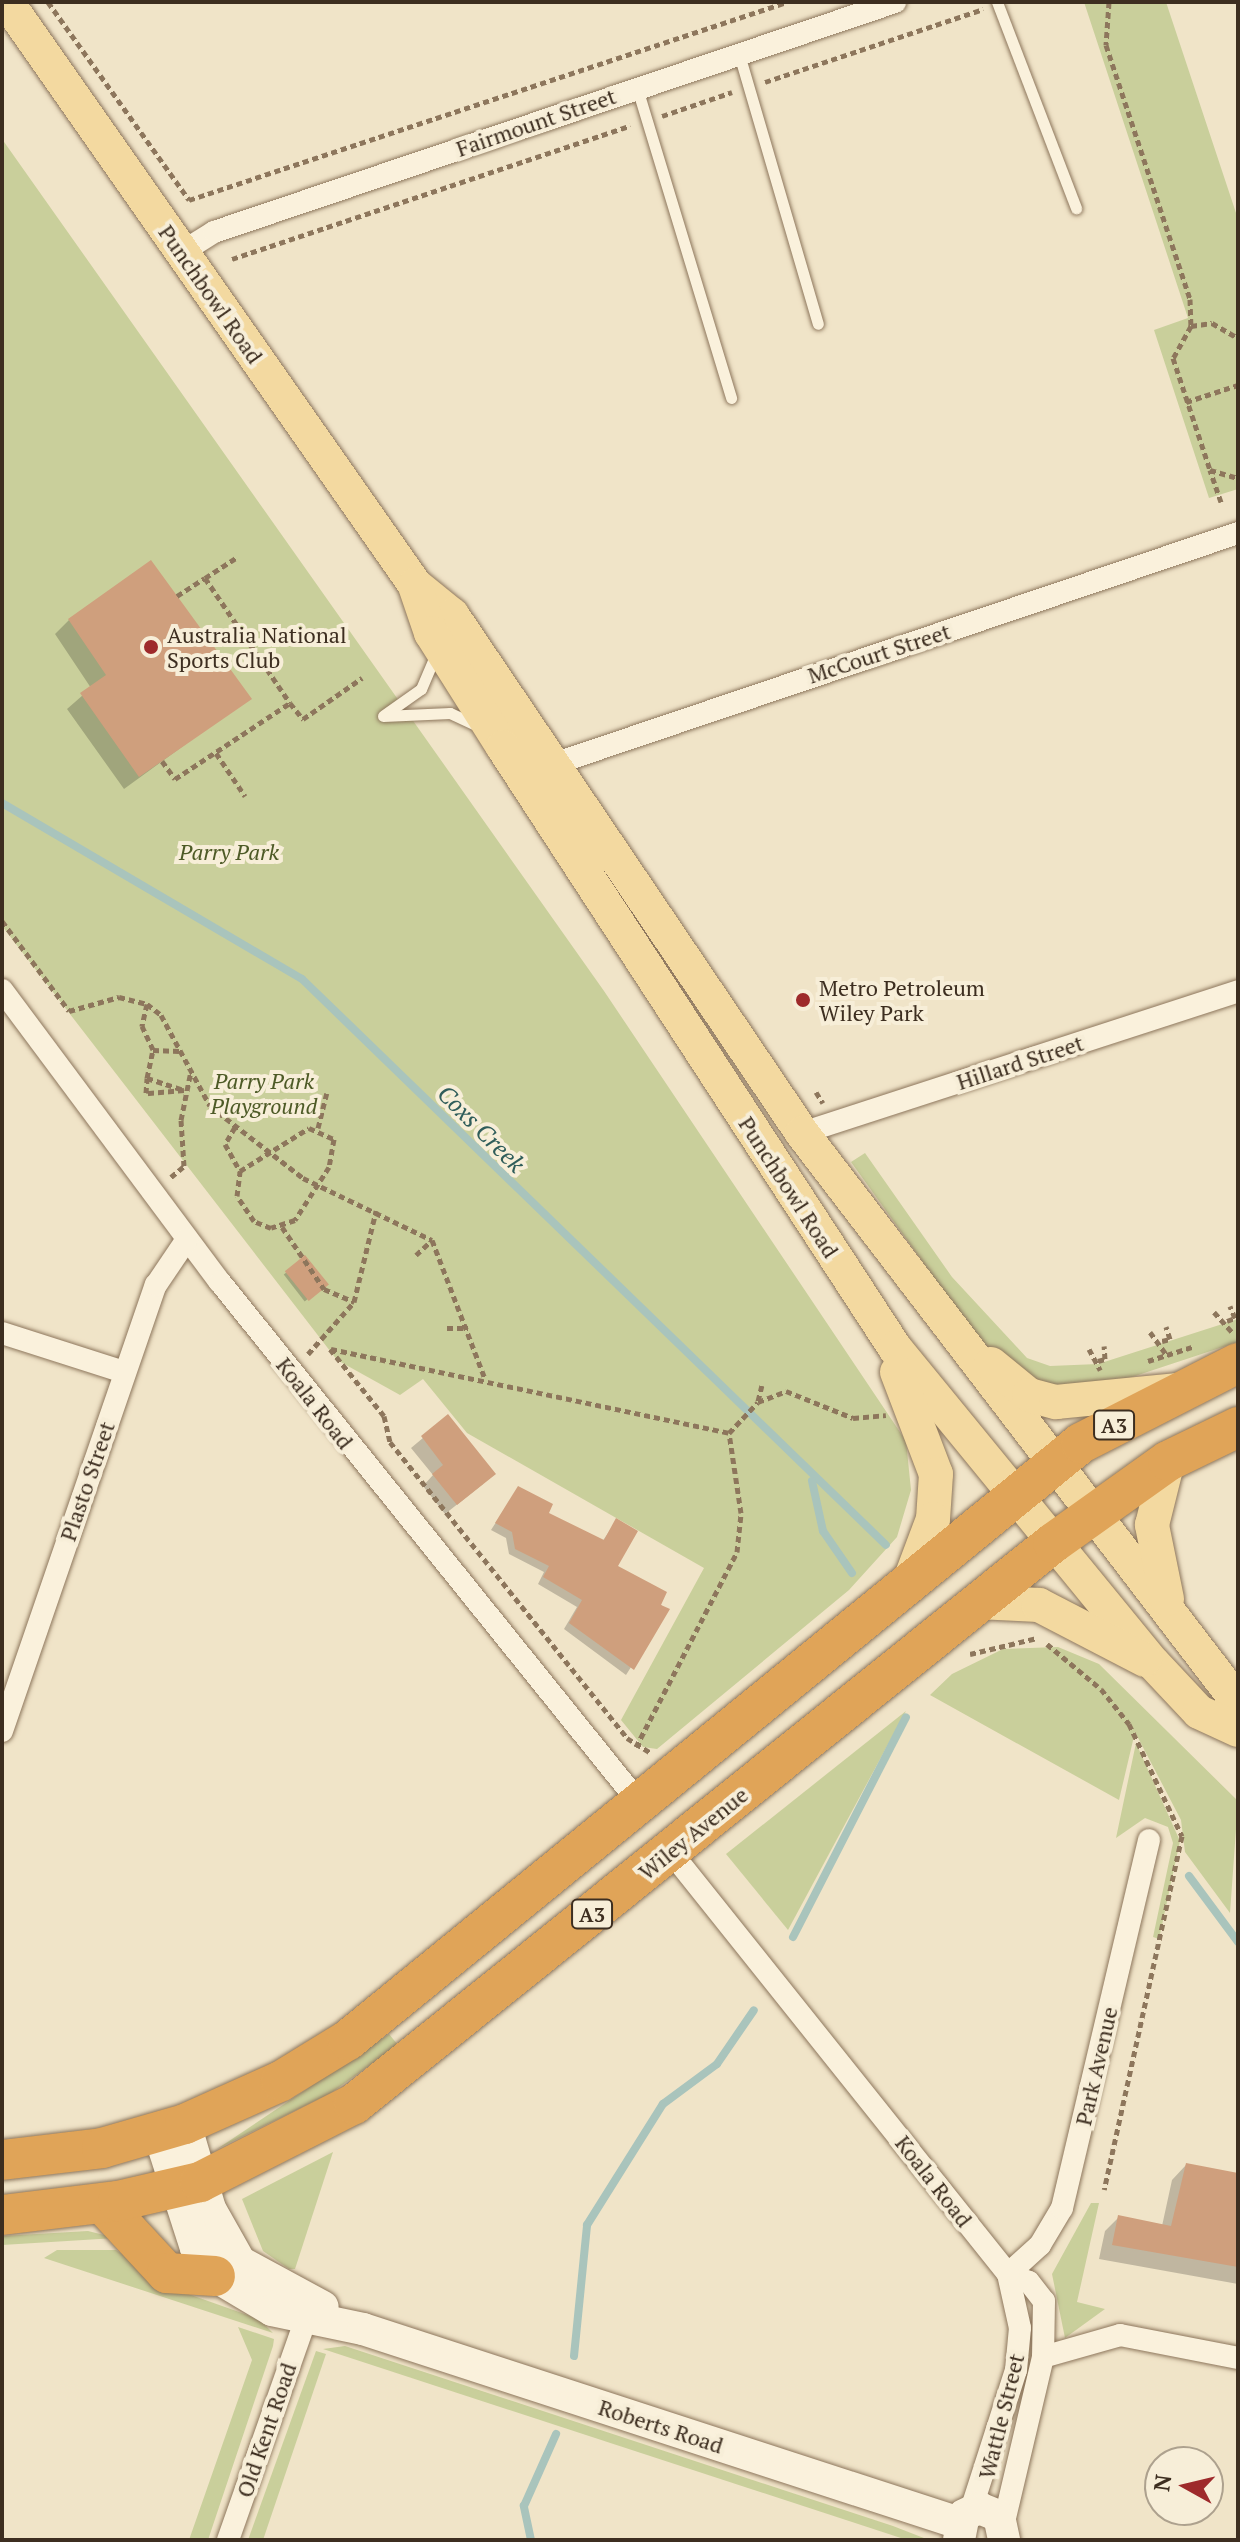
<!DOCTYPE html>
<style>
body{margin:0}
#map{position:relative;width:1240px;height:2542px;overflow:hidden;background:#f0e4c8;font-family:"PT Serif",serif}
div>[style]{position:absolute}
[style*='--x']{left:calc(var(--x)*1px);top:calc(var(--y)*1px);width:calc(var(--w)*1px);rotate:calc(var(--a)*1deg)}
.green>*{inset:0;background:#c9cf9b}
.shadow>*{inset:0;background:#0003;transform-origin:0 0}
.stream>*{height:8px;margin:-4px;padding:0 4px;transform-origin:4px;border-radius:4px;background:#a9c4bc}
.building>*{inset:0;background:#cf9f7d;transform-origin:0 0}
.path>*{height:5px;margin-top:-2.5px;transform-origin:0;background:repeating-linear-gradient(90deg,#8d765c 0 6px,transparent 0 10px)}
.roads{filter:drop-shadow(0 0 2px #8d765c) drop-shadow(0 0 2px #8d765c)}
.lane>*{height:11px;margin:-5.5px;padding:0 5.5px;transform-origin:5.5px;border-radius:5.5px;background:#faf1dc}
.street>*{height:22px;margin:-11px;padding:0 11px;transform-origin:11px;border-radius:11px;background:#faf1dc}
.secondary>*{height:32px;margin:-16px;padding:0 16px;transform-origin:16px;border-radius:16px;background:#faf1dc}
.primary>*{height:34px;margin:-17px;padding:0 17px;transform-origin:17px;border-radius:17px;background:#f3d9a0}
.highway>*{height:40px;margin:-20px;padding:0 20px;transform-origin:20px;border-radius:20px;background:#e0a458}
.dots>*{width:22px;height:22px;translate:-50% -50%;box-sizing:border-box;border:4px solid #f7eed8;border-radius:50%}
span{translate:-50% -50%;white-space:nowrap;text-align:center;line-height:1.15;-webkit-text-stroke:8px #f7eed8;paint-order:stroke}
.shield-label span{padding:2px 6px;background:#f7eed8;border:2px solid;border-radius:6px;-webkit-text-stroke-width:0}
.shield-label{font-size:20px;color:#3d2e20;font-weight:700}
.street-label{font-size:22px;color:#3d2e20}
.poi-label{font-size:22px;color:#3d2e20}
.left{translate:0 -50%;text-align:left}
.park-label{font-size:22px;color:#4d5a26;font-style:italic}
.water-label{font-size:24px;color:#2f5d5a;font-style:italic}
.frame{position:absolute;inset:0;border:4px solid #3d2e20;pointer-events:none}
.north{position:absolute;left:1144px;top:2446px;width:80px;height:80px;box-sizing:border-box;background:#f7eed8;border:2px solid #ada18e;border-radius:50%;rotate:278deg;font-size:22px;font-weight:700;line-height:32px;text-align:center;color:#3d2e20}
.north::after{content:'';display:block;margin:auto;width:28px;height:36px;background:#9e2a2b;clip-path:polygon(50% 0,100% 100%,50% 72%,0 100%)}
</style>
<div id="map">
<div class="green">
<i style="clip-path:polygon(1084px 2px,1166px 2px,1238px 219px,1238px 489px,1209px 498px,1154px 330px,1188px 318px)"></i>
<i style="clip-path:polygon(2px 139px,604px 991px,906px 1441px,911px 1490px,897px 1537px,849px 1590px,657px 1749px,643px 1747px,621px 1720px,704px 1568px,467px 1433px,423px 1379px,400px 1395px,337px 1360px,2px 926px)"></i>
<i style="clip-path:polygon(865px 1153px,952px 1277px,1027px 1358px,1050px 1366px,1098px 1364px,1238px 1319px,1238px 1342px,1126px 1379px,1048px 1388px,993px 1353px,963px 1318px,851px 1162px)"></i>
<i style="clip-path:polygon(1058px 1647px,1099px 1664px,1238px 1801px,1230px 1913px,1185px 1852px,1181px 1820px,1135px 1732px,1119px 1800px,930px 1695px,952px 1674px,1003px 1649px)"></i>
<i style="clip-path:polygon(906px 1711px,788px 1930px,726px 1854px)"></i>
<i style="clip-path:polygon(1136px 1743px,1180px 1841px,1159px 1939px,1153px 1937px,1173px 1843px,1168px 1827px,1145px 1818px,1116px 1838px)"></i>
<i style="clip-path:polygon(389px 2034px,398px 2045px,331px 2093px,217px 2149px)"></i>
<i style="clip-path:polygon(333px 2152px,295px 2269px,289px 2269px,263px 2251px,242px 2199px)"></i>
<i style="clip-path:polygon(1091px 2203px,1099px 2203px,1077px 2302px,1105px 2309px,1065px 2338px,1052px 2274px)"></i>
<i style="clip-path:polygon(88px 2231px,116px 2238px,2px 2245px,2px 2236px)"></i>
<i style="clip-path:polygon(57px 2250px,116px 2250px,177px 2290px,259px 2319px,273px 2333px,44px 2258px)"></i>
<i style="clip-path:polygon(238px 2327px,274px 2339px,273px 2346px,208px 2540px,189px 2540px,252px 2360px)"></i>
<i style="clip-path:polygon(345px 2346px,893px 2526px,929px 2540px,907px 2540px,323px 2349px)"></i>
<i style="clip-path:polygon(316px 2351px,326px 2354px,263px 2540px,248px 2540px)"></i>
</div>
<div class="shadow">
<i style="clip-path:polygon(69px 620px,249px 698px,124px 789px,67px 709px,91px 688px,55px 634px)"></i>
<i style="left:305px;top:1258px;width:34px;height:27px;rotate:52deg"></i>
<i style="clip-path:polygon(448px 1417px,483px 1484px,445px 1514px,423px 1486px,433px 1475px,411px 1448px)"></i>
<i style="clip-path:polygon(518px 1488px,546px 1513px,602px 1542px,616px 1521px,616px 1567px,667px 1610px,626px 1675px,564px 1629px,577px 1607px,538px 1584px,544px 1572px,509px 1554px,506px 1538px,491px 1530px)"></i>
<i style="clip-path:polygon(1186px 2165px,1238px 2175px,1238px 2284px,1099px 2259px,1105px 2231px,1119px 2217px,1162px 2226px,1172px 2180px)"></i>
</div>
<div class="stream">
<i style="--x:2;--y:803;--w:348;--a:30.4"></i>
<i style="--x:302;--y:979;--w:813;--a:44.1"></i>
<i style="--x:812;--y:1481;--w:51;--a:77.6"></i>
<i style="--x:823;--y:1531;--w:51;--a:55.4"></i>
<i style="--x:1189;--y:1876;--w:82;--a:53.4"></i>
<i style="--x:793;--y:1937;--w:247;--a:-62.8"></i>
<i style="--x:574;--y:2356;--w:132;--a:-84.3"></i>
<i style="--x:587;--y:2225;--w:143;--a:-57.9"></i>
<i style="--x:663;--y:2104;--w:67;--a:-36.5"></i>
<i style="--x:717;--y:2064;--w:65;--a:-55.6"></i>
<i style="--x:531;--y:2540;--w:35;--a:-102"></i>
<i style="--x:524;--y:2506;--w:79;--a:-66"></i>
</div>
<div class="building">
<i style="clip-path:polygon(151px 560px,252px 699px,139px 777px,80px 693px,106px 675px,68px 619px)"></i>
<i style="left:305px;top:1255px;width:38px;height:26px;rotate:51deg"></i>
<i style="clip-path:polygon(448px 1414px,496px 1474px,457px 1505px,432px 1474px,443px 1465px,421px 1436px)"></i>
<i style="clip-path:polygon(518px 1486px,553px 1504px,549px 1513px,604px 1540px,616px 1518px,638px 1531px,618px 1566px,667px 1592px,661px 1605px,670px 1609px,634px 1670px,569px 1623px,582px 1600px,543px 1577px,549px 1566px,515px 1549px,512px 1532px,495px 1523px)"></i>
<i style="clip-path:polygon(1186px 2163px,1238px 2173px,1238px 2267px,1112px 2245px,1118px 2215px,1171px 2226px)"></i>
</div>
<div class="path">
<i style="--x:48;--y:2;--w:243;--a:54.5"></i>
<i style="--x:189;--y:200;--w:630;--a:-18.32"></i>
<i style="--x:1109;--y:2;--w:43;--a:94"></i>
<i style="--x:1106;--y:45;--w:268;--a:71.7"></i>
<i style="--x:1190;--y:299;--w:27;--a:88"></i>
<i style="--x:1191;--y:326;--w:21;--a:-8"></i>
<i style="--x:1212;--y:323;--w:30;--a:30"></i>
<i style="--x:765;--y:82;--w:230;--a:-18.5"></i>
<i style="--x:662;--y:116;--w:74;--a:-18.9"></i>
<i style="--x:232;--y:259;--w:420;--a:-18.5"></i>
<i style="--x:1191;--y:326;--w:37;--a:119"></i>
<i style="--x:1173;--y:358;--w:118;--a:71.7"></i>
<i style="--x:1186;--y:402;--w:55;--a:-18.1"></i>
<i style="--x:1221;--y:502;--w:34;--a:-109"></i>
<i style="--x:1210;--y:470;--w:29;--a:16"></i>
<i style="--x:205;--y:578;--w:37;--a:-33"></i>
<i style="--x:177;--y:596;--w:33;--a:-33"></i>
<i style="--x:205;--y:578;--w:151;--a:55.8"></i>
<i style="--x:216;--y:753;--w:52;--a:56"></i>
<i style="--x:162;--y:761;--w:22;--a:54"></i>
<i style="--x:175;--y:779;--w:138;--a:-33.5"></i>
<i style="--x:290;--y:703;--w:21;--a:51"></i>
<i style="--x:303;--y:719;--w:72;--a:-34.8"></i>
<i style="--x:2;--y:921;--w:112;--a:53.3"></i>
<i style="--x:69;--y:1011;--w:52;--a:-15.6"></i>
<i style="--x:119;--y:997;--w:29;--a:14"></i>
<i style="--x:147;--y:1004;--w:18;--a:38"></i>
<i style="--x:161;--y:1015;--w:103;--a:61.7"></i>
<i style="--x:210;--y:1106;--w:118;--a:37.7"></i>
<i style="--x:303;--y:1178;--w:143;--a:25.7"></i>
<i style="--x:432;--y:1240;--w:149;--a:69.1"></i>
<i style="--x:147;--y:1004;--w:23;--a:103"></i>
<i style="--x:142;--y:1026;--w:26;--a:65"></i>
<i style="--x:153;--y:1050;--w:26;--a:2"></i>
<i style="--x:147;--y:1078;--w:39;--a:18"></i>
<i style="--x:184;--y:1090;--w:38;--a:175"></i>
<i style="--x:146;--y:1093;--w:15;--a:-86"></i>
<i style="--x:147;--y:1078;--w:29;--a:-78"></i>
<i style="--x:816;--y:1092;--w:13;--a:58"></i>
<i style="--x:235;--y:1127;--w:20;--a:120"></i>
<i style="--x:225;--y:1144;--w:31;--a:61"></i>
<i style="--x:309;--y:1128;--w:27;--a:24"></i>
<i style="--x:334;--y:1139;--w:28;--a:100"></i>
<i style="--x:329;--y:1167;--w:63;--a:122.7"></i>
<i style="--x:295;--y:1220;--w:25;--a:162"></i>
<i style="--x:271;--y:1228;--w:18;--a:-158"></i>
<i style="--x:254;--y:1221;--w:30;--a:-124"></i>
<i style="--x:237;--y:1196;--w:25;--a:-83"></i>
<i style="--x:240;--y:1171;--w:81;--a:-31.9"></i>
<i style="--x:318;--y:1128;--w:36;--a:-76"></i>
<i style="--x:171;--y:1177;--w:17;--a:-40"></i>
<i style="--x:184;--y:1166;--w:46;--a:-93.7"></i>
<i style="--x:181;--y:1120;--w:50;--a:-78.5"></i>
<i style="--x:282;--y:1227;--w:75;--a:55.9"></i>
<i style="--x:324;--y:1289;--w:33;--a:23"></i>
<i style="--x:416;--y:1255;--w:22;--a:-43"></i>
<i style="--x:1214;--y:1312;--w:27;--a:48"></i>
<i style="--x:1227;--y:1321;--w:9;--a:-21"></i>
<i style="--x:1235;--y:1318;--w:13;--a:-113"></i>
<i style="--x:447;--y:1328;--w:21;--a:0"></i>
<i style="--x:1150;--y:1332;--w:29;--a:54"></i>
<i style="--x:1162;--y:1341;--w:8;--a:-14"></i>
<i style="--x:1170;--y:1339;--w:13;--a:-108"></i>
<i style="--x:330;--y:1349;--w:86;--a:51.1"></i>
<i style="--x:384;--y:1416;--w:27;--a:77"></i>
<i style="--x:390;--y:1442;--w:379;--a:51.3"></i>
<i style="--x:627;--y:1738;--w:28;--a:32"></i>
<i style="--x:331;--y:1349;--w:407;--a:11.9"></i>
<i style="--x:1089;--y:1349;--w:24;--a:62"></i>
<i style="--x:308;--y:1354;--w:69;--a:-48.5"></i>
<i style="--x:354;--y:1302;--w:94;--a:-76.4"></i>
<i style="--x:1098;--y:1361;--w:7;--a:-16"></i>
<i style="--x:1105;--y:1359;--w:13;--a:-94"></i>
<i style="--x:1148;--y:1361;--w:49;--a:-17.7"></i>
<i style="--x:758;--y:1401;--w:16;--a:-76"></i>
<i style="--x:1047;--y:1644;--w:70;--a:39.8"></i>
<i style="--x:1101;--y:1689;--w:45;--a:51.3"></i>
<i style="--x:1129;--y:1724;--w:124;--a:64.7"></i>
<i style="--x:1182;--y:1836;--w:362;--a:102.4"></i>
<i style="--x:970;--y:1654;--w:69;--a:-13.4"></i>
<i style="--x:636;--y:1747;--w:220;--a:-62.6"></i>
<i style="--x:737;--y:1552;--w:39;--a:-84"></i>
<i style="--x:741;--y:1513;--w:81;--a:-98.5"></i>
<i style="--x:729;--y:1433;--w:42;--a:-46.9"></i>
<i style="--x:758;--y:1402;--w:30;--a:-21"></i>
<i style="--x:786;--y:1391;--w:72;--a:21.9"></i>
<i style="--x:853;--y:1418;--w:33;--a:-5"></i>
</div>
<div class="roads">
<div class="lane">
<i style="--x:997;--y:2;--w:221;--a:69"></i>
<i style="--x:739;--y:54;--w:281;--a:73.7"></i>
<i style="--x:637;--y:88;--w:324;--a:73.1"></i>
<i style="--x:384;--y:715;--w:45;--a:-35.1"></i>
<i style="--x:421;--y:689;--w:36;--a:-67"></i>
<i style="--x:383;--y:716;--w:67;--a:-2.6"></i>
<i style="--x:450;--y:713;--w:29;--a:25"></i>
</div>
<div class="street">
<i style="--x:182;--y:252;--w:38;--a:-32"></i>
<i style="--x:214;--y:232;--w:719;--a:-18.66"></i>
<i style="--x:542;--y:768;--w:735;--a:-18.66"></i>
<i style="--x:2;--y:990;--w:364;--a:53.3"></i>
<i style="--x:220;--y:1282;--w:671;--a:51.17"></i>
<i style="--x:802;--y:1133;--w:459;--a:-18"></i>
<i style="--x:2;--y:1333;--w:128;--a:17.7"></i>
<i style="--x:2;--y:1731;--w:472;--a:-71"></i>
<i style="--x:156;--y:1285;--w:55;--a:-56"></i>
<i style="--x:670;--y:1851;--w:541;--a:51.37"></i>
<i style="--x:1008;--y:2274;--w:22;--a:21"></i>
<i style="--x:1029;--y:2282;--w:24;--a:52"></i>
<i style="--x:1044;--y:2301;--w:56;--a:91"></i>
<i style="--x:1043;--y:2357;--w:170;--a:103.3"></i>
<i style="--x:1008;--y:2274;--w:43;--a:-42.2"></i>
<i style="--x:1040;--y:2245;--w:43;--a:-59.3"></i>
<i style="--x:1062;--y:2208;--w:378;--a:-76.7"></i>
<i style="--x:1043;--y:2357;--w:80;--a:-15.9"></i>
<i style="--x:1120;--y:2335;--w:120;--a:11"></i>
<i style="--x:971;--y:2510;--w:147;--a:-72.2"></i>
<i style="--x:1016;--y:2370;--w:42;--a:-84.6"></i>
<i style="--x:1020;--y:2328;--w:55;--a:-102.5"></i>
<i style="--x:228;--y:2540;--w:232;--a:-70.6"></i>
</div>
<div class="secondary">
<i style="--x:185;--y:2124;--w:89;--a:73.6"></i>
<i style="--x:210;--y:2209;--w:61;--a:60.5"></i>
<i style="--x:240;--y:2262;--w:94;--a:28.5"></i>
<i style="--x:159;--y:2133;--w:121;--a:72.2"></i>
<i style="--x:196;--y:2248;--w:34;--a:56"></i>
<i style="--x:215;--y:2276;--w:66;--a:30.8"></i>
<i style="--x:272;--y:2310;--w:93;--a:11.8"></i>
<i style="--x:363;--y:2329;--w:627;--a:18.03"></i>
<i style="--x:959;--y:2540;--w:25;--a:-79"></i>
<i style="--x:964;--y:2515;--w:17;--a:-25"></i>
<i style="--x:979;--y:2508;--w:22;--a:22"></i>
<i style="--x:999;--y:2516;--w:25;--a:78"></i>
</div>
<div class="primary">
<i style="--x:7;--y:2;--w:712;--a:55.01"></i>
<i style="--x:415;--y:585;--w:48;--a:39"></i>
<i style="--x:452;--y:615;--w:625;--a:55.95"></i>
<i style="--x:802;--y:1133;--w:717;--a:52.54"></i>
<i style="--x:415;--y:586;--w:50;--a:71.2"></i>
<i style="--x:431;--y:633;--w:135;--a:57.7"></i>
<i style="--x:503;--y:747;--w:718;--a:56.89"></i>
<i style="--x:895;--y:1348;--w:407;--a:50.7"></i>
<i style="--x:1153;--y:1663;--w:67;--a:46.8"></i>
<i style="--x:1199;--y:1712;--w:43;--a:24.8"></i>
<i style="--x:991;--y:1364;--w:49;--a:39.2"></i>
<i style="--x:1029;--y:1395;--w:28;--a:15"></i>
<i style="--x:1056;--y:1402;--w:123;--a:-5.6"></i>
<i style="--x:897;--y:1372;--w:109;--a:69.1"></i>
<i style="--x:936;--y:1474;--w:45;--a:93.8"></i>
<i style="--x:933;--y:1519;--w:60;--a:110.6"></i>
<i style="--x:1167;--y:1599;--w:76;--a:-101.5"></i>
<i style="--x:1152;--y:1525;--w:66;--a:-76"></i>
<i style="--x:978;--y:1602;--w:61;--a:2.8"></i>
<i style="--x:1039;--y:1605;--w:119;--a:27.4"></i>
</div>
<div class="highway">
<i style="--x:2;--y:2160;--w:101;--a:-6.8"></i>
<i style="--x:102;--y:2148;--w:86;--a:-16.1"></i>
<i style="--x:185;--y:2124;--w:105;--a:-24.1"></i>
<i style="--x:281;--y:2081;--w:79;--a:-31.5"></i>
<i style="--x:348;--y:2040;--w:945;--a:-39.16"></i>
<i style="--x:1081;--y:1443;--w:176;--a:-27"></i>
<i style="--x:103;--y:2204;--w:94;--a:47.2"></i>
<i style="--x:167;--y:2273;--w:48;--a:3.6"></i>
<i style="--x:2;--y:2215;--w:117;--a:-6.9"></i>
<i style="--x:118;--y:2201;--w:84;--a:-13"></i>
<i style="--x:200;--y:2182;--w:173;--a:-26.9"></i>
<i style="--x:354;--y:2104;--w:896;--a:-38.75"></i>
<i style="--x:1053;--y:1543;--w:141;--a:-35.5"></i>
<i style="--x:1168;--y:1461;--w:78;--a:-25.9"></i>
</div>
</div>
<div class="dots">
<i style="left:151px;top:647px;background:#9e2a2b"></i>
<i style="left:803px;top:1000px;background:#9e2a2b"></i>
</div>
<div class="shield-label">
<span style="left:1114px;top:1425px">A3</span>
<span style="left:592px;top:1914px">A3</span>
</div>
<div class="street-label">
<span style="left:536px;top:122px;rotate:-19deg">Fairmount Street</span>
<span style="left:211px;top:294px;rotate:55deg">Punchbowl Road</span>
<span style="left:879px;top:653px;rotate:-18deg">McCourt Street</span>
<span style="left:1020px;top:1062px;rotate:-18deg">Hillard Street</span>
<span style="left:789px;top:1187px;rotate:57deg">Punchbowl Road</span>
<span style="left:315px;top:1403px;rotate:52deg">Koala Road</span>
<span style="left:87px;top:1481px;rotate:-71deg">Plasto Street</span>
<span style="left:693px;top:1833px;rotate:-39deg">Wiley Avenue</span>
<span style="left:1096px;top:2066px;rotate:-77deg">Park Avenue</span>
<span style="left:934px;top:2181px;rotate:52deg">Koala Road</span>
<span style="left:1001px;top:2416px;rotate:-76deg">Wattle Street</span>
<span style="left:661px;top:2426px;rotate:18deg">Roberts Road</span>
<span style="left:266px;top:2430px;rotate:-71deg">Old Kent Road</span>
</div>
<div class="poi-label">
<span class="left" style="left:167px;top:647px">Australia National<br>Sports Club</span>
<span class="left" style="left:819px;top:1000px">Metro Petroleum<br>Wiley Park</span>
</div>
<div class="park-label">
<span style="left:229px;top:852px">Parry Park</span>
<span style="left:264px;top:1093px">Parry Park<br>Playground</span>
</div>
<div class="water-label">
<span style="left:481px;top:1129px;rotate:45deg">Coxs Creek</span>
</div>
<div class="frame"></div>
<div class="north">N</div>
</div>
